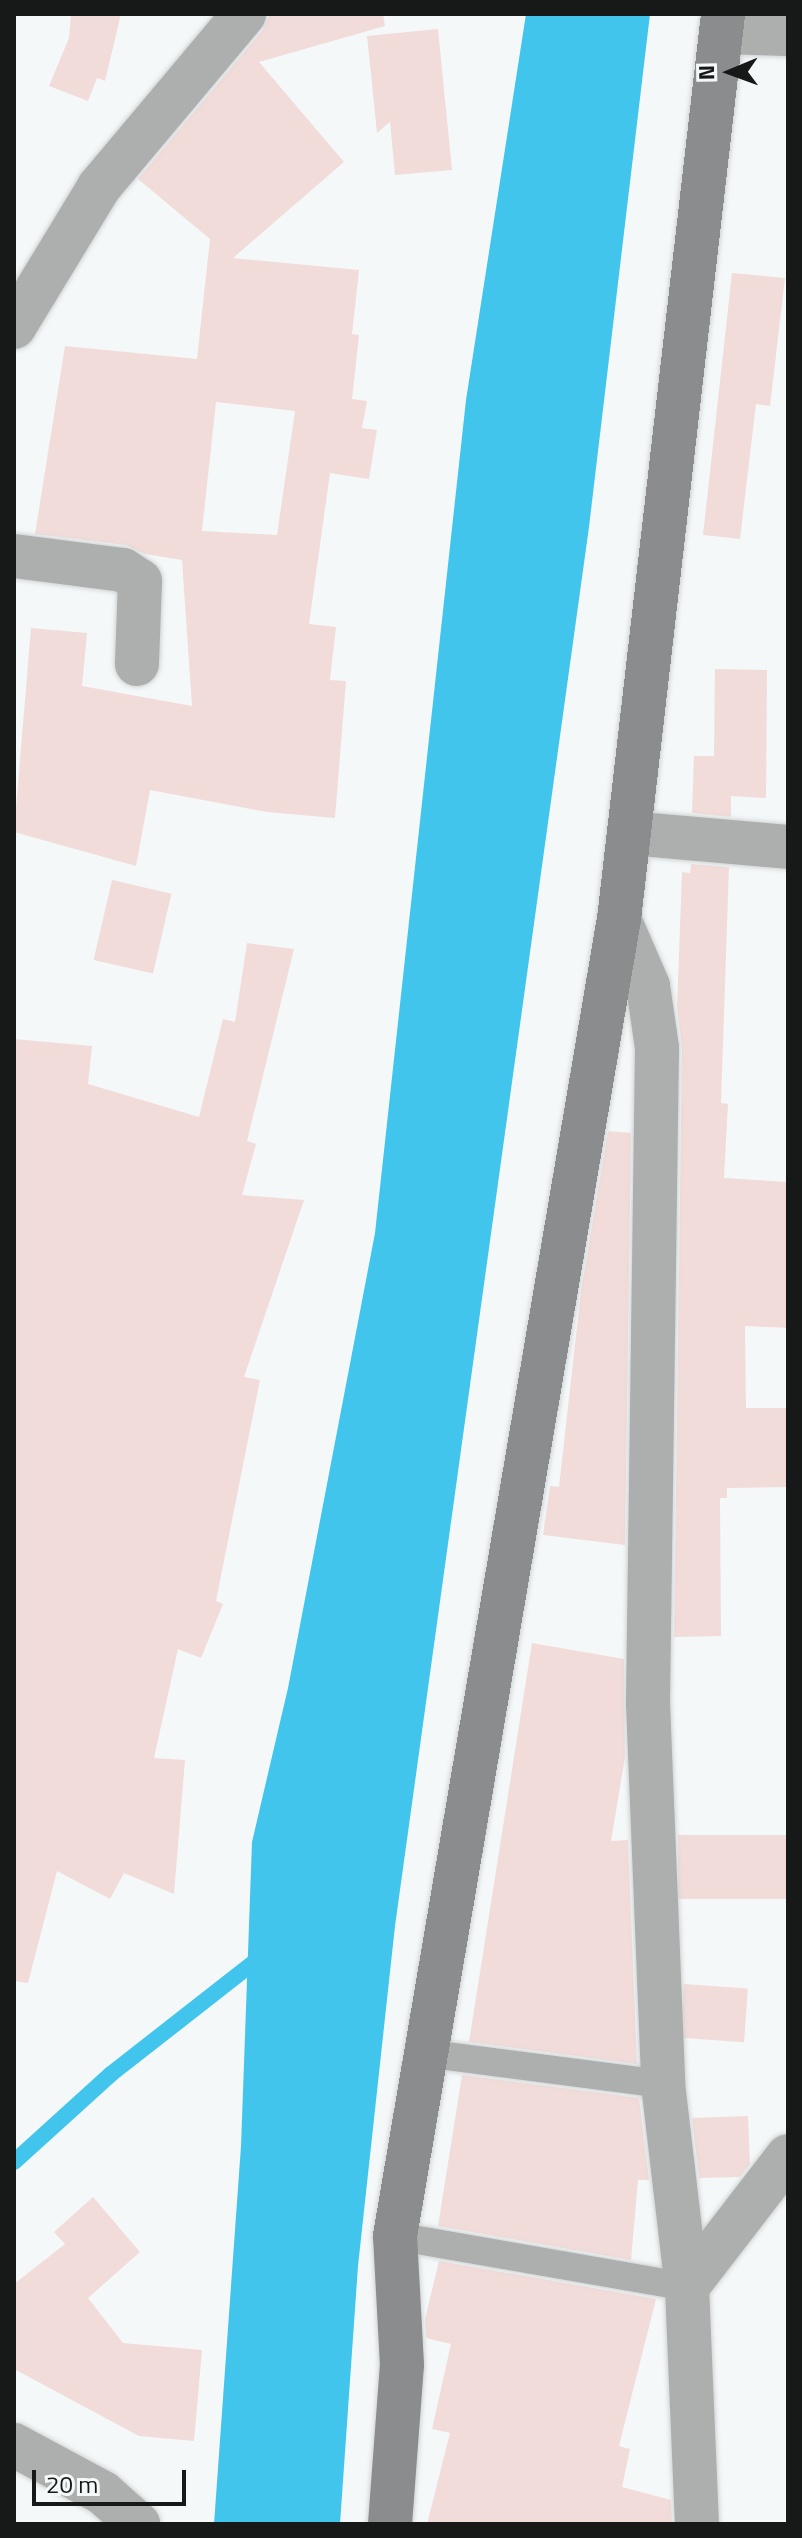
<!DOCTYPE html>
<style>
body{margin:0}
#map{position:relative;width:802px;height:2538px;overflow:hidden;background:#f4f8f9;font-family:"Titillium Web",sans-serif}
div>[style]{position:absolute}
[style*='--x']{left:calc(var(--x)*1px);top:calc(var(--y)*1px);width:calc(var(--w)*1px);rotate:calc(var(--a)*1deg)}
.water>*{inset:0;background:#42c5ed}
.stream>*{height:16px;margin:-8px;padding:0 8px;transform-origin:8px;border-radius:8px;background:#42c5ed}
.building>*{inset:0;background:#f2dcd9;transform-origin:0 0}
.roads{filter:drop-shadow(0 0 2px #d1d4d5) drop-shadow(0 0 2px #d1d4d5)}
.lane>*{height:28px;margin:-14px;padding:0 14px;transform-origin:14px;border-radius:14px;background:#adafaf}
.street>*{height:44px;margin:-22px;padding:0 22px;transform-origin:22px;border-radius:22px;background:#adafaf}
.secondary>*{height:44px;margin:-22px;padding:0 22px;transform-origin:22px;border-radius:22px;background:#8a8c8d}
span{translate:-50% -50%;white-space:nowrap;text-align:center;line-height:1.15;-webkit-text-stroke:6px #f4f8f9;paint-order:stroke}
.frame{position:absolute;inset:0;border:16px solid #171919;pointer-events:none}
.north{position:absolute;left:690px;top:32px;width:80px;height:80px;-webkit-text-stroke:6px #f4f8f9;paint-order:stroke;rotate:269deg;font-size:22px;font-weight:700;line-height:32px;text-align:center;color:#171919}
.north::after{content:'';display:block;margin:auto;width:28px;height:36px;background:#171919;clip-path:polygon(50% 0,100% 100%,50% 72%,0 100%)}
.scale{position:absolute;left:32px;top:2470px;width:154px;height:36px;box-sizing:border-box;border:4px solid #171919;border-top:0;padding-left:10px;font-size:24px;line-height:28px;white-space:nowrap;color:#171919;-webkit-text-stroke:6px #f4f8f9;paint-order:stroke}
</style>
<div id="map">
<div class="water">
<i style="clip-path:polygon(526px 14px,650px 14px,589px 527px,395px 1926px,358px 2266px,340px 2524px,214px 2524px,241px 2146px,252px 1842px,288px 1688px,375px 1233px,466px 400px)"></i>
</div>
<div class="stream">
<i style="--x:14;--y:2162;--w:131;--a:-42.2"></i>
<i style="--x:111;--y:2074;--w:192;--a:-38"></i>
</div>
<div class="building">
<i style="clip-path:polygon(71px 14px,121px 14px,105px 81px,97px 78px,88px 101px,49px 86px,69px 38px)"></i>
<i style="clip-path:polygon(evenodd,270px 14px,383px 14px,385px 26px,259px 62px,344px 162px,233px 258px,359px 270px,352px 334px,359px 335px,352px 399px,367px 401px,362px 428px,377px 430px,369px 479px,330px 473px,309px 624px,336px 627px,330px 680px,346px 681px,335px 818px,267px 812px,150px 790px,136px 866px,14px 832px,31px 628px,87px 633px,82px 686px,192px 706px,182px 560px,145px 554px,126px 545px,35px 534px,65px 346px,197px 359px,210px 239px,138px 179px,263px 30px,270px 14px,216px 402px,295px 411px,277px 535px,202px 531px,216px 402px)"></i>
<i style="clip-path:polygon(438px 29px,452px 170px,395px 175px,390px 122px,377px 133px,367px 36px)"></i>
<i style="clip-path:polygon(732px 273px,785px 278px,770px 406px,756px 404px,740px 539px,703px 535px)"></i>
<i style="clip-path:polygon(715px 669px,767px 670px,766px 798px,731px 796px,731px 817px,692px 813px,694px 756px,714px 756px)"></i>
<i style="clip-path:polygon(691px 864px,729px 867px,721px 1103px,728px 1104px,724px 1178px,788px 1182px,788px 1328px,745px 1326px,746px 1408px,786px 1408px,787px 1487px,727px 1488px,727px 1498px,720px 1498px,721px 1636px,674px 1637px,682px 1048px,677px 1008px,682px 872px,690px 873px)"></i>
<i style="left:112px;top:880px;width:61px;height:82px;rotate:13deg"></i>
<i style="clip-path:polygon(247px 943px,294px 949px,247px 1141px,256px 1144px,242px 1195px,304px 1200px,244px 1377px,260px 1380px,216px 1601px,223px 1604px,201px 1658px,178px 1649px,154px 1758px,185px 1760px,174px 1894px,124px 1873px,110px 1899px,57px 1871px,28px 1983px,14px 1981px,14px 1039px,92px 1046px,88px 1084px,199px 1117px,223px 1019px,235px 1022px)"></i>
<i style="clip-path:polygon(608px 1131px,631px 1133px,625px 1545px,543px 1535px,550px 1486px,559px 1487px,581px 1291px)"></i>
<i style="clip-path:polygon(532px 1643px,624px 1659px,625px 1757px,611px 1841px,628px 1840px,637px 2064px,469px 2042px)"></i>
<i style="left:788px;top:1835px;width:64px;height:110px;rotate:90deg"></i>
<i style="left:684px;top:1984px;width:64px;height:54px;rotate:4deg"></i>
<i style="clip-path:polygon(462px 2075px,639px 2098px,649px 2180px,638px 2180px,631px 2260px,438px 2226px)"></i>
<i style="clip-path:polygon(748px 2116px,750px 2164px,740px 2177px,699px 2178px,692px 2118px)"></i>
<i style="clip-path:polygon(93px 2197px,140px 2252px,88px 2298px,123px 2343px,202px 2350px,194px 2441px,139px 2436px,14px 2369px,14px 2284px,65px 2244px,54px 2232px)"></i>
<i style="clip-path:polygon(439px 2261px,656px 2299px,619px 2446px,630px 2449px,622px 2487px,671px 2500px,672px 2524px,427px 2524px,450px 2433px,432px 2429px,451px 2344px,426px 2338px,425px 2319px)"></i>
</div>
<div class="roads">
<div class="lane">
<i style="--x:423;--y:2053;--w:242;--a:7.4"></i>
<i style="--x:395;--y:2236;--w:296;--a:9.9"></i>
</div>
<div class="street">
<i style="--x:721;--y:32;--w:67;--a:1.7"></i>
<i style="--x:14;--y:327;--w:164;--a:-58.7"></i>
<i style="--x:99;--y:187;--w:226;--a:-50"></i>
<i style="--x:14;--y:556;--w:110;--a:7.3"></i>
<i style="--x:123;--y:570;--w:20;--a:33"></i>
<i style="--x:140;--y:581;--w:83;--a:92.1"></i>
<i style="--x:629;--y:833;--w:160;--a:5"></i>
<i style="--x:619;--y:919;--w:73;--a:66.6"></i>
<i style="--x:648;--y:986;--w:63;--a:81.7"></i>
<i style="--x:657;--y:1048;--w:655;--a:90.79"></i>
<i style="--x:648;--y:1703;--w:381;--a:87.7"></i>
<i style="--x:663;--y:2084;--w:204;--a:83.3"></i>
<i style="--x:687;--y:2287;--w:237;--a:87.6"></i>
<i style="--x:687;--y:2287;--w:165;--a:-52.4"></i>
<i style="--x:14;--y:2445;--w:101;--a:28.3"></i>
<i style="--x:103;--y:2493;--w:47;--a:41.5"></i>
</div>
<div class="secondary">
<i style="--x:390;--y:2524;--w:159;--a:-85.7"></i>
<i style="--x:402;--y:2365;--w:129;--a:-93.1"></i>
<i style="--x:395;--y:2236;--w:1336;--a:-80.35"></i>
<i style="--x:619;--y:919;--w:911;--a:-83.44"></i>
</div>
</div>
<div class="frame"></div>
<div class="north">N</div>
<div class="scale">20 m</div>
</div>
